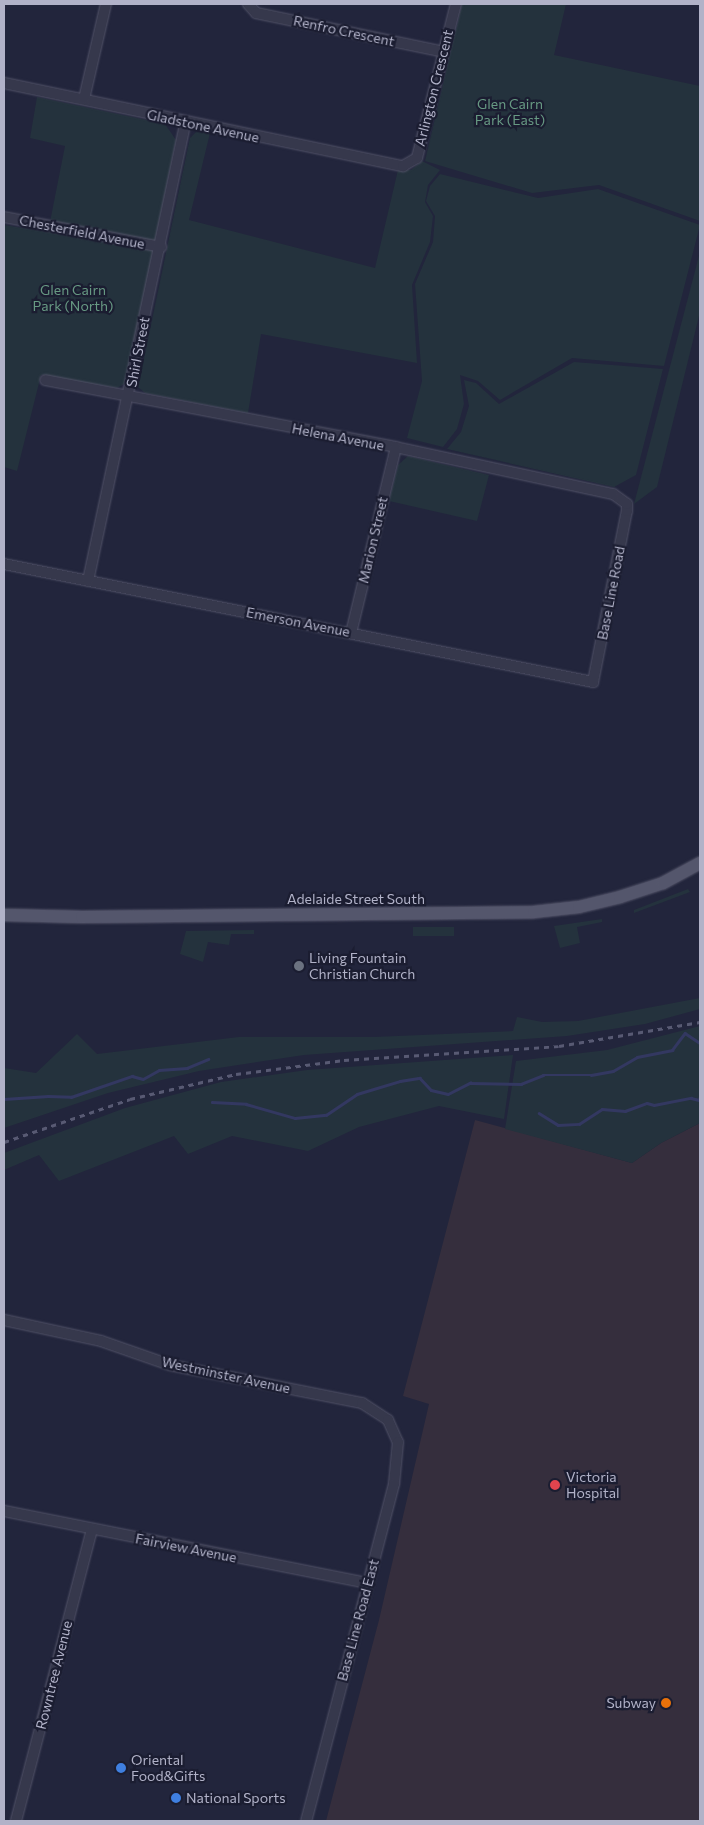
<!DOCTYPE html>
<style>
body{margin:0}
#map{position:relative;width:704px;height:1825px;overflow:hidden;background:#22253c;font-family:Commissioner,sans-serif}
div>[style]{position:absolute}
[style*='--x']{left:calc(var(--x)*1px);top:calc(var(--y)*1px);width:calc(var(--w)*1px);rotate:calc(var(--a)*1deg)}
.medical>*{inset:0;background:#352e3d}
.green>*{inset:0;background:#24323d;transform-origin:0 0}
.stream>*{height:2.5px;margin:-1.25px;padding:0 1.25px;transform-origin:1.25px;border-radius:1.25px;background:#333861}
.roads{filter:drop-shadow(0 0 1px #515267) drop-shadow(0 0 1px #515267)}
.minor>*{height:10px;margin:-5px;padding:0 5px;transform-origin:5px;border-radius:5px;background:#36384c}
.major>*{height:12px;margin:-6px;padding:0 6px;transform-origin:6px;border-radius:6px;background:#54566c}
.rail>*{height:2.5px;margin-top:-1.25px;transform-origin:0;background:repeating-linear-gradient(90deg,#585a73 0 5px,transparent 0 10px)}
.dots>*{width:14px;height:14px;translate:-50% -50%;box-sizing:border-box;border:2px solid #1b1d31;border-radius:50%}
span{translate:-50% -50%;white-space:nowrap;text-align:center;line-height:1.15;-webkit-text-stroke:4.5px #1b1d31;paint-order:stroke}
.street-label{font-size:14px;color:#b1b2c8}
.park-label{font-size:14px;color:#679983}
.poi-label{font-size:14px;color:#b1b2c8}
.left{translate:0 -50%;text-align:left}
.right{translate:-100% -50%;text-align:right}
.frame{position:absolute;inset:0;border:5px solid #b1b2c8;pointer-events:none}
</style>
<div id="map">
<div class="medical">
<i style="clip-path:polygon(475px 1120px,632px 1163px,661px 1143px,700px 1123px,700px 1821px,326px 1821px,379px 1620px,429px 1404px,403px 1396px)"></i>
</div>
<div class="green">
<i style="clip-path:polygon(462px 4px,566px 4px,554px 55px,700px 86px,700px 221px,599px 185px,532px 193px,425px 161px)"></i>
<i style="clip-path:polygon(37px 97px,165px 124px,176px 140px,126px 383px,117px 388px,41px 375px,17px 471px,4px 467px,4px 225px,48px 232px,65px 146px,30px 138px)"></i>
<i style="clip-path:polygon(197px 131px,210px 133px,189px 220px,375px 268px,398px 170px,411px 170px,422px 161px,440px 170px,428px 185px,425px 202px,433px 216px,430px 242px,412px 285px,417px 363px,261px 334px,248px 413px,145px 393px,138px 387px,190px 138px)"></i>
<i style="clip-path:polygon(440px 174px,538px 198px,598px 189px,700px 225px,664px 366px,572px 358px,500px 400px,478px 381px,460px 375px,464px 404px,457px 429px,443px 447px,407px 438px,422px 381px,415px 284px,433px 242px,435px 216px,426px 201px,430px 186px)"></i>
<i style="clip-path:polygon(700px 252px,700px 312px,657px 487px,634px 504px)"></i>
<i style="clip-path:polygon(574px 362px,663px 369px,636px 475px,614px 487px,447px 449px,461px 432px,469px 406px,464px 380px,476px 383px,499px 404px)"></i>
<i style="clip-path:polygon(408px 456px,489px 475px,477px 521px,389px 501px,398px 465px)"></i>
<i style="clip-path:polygon(688px 889px,690px 892px,634px 913px,634px 910px)"></i>
<i style="clip-path:polygon(602px 919px,602px 922px,577px 927px,580px 943px,560px 948px,554px 926px)"></i>
<i style="left:454px;top:927px;width:9px;height:41px;rotate:90deg"></i>
<i style="clip-path:polygon(254px 930px,254px 934px,231px 934px,229px 945px,208px 942px,203px 962px,180px 954px,186px 931px)"></i>
<i style="clip-path:polygon(700px 998px,700px 1009px,645px 1024px,567px 1036px,304px 1055px,199px 1071px,108px 1093px,4px 1128px,4px 1068px,36px 1073px,77px 1034px,97px 1054px,239px 1037px,374px 1037px,513px 1031px,517px 1017px,542px 1022px,578px 1021px)"></i>
<i style="clip-path:polygon(700px 1026px,700px 1123px,661px 1143px,632px 1163px,505px 1129px,516px 1061px,607px 1050px)"></i>
<i style="clip-path:polygon(513px 1055px,504px 1119px,439px 1106px,359px 1127px,308px 1151px,232px 1136px,188px 1154px,174px 1136px,59px 1181px,39px 1155px,4px 1170px,4px 1153px,125px 1108px,221px 1082px,307px 1070px)"></i>
</div>
<div class="stream">
<i style="--x:4;--y:1099;--w:44;--a:-3.9"></i>
<i style="--x:48;--y:1096;--w:23;--a:2"></i>
<i style="--x:71;--y:1097;--w:65;--a:-19"></i>
<i style="--x:132;--y:1076;--w:11;--a:15"></i>
<i style="--x:143;--y:1079;--w:18;--a:-29"></i>
<i style="--x:159;--y:1070;--w:28;--a:-4"></i>
<i style="--x:187;--y:1068;--w:23;--a:-23"></i>
<i style="--x:212;--y:1102;--w:34;--a:3"></i>
<i style="--x:246;--y:1104;--w:51;--a:15.9"></i>
<i style="--x:295;--y:1118;--w:31;--a:-6"></i>
<i style="--x:326;--y:1115;--w:37;--a:-34"></i>
<i style="--x:357;--y:1094;--w:45;--a:-16.8"></i>
<i style="--x:400;--y:1081;--w:20;--a:-9"></i>
<i style="--x:420;--y:1078;--w:16;--a:47"></i>
<i style="--x:431;--y:1090;--w:17;--a:13"></i>
<i style="--x:448;--y:1094;--w:25;--a:-27"></i>
<i style="--x:470;--y:1083;--w:51;--a:1.1"></i>
<i style="--x:521;--y:1084;--w:24;--a:-22"></i>
<i style="--x:543;--y:1075;--w:48;--a:0"></i>
<i style="--x:591;--y:1075;--w:22;--a:-10"></i>
<i style="--x:613;--y:1071;--w:28;--a:-30"></i>
<i style="--x:637;--y:1057;--w:36;--a:-11"></i>
<i style="--x:672;--y:1050;--w:21;--a:-53"></i>
<i style="--x:685;--y:1033;--w:18;--a:34"></i>
<i style="--x:539;--y:1113;--w:22;--a:32"></i>
<i style="--x:558;--y:1125;--w:21;--a:-3"></i>
<i style="--x:579;--y:1124;--w:27;--a:-33"></i>
<i style="--x:602;--y:1109;--w:23;--a:5"></i>
<i style="--x:625;--y:1111;--w:23;--a:-20"></i>
<i style="--x:647;--y:1103;--w:7;--a:16"></i>
<i style="--x:654;--y:1105;--w:38;--a:-11"></i>
<i style="--x:691;--y:1098;--w:8;--a:14"></i>
<i style="--x:699;--y:1100;--w:3;--a:-72"></i>
</div>
<div class="roads">
<div class="minor">
<i style="--x:248;--y:4;--w:12;--a:48"></i>
<i style="--x:256;--y:13;--w:192;--a:11.7"></i>
<i style="--x:4;--y:83;--w:408;--a:11.8"></i>
<i style="--x:403;--y:166;--w:16;--a:-30"></i>
<i style="--x:417;--y:158;--w:159;--a:-75.8"></i>
<i style="--x:84;--y:99;--w:98;--a:-77"></i>
<i style="--x:4;--y:217;--w:160;--a:10.8"></i>
<i style="--x:4;--y:564;--w:601;--a:11.33"></i>
<i style="--x:593;--y:682;--w:174;--a:-78.8"></i>
<i style="--x:627;--y:511;--w:7;--a:-90"></i>
<i style="--x:627;--y:504;--w:17;--a:-144"></i>
<i style="--x:613;--y:494;--w:222;--a:-167.8"></i>
<i style="--x:396;--y:447;--w:357;--a:-169.2"></i>
<i style="--x:88;--y:581;--w:468;--a:-78"></i>
<i style="--x:351;--y:633;--w:191;--a:-76.4"></i>
<i style="--x:4;--y:1320;--w:99;--a:12.2"></i>
<i style="--x:101;--y:1341;--w:73;--a:19.2"></i>
<i style="--x:170;--y:1365;--w:196;--a:11.2"></i>
<i style="--x:362;--y:1403;--w:31;--a:33"></i>
<i style="--x:388;--y:1420;--w:24;--a:66"></i>
<i style="--x:398;--y:1442;--w:42;--a:95.4"></i>
<i style="--x:394;--y:1484;--w:348;--a:104.6"></i>
<i style="--x:4;--y:1511;--w:371;--a:11.2"></i>
<i style="--x:16;--y:1821;--w:301;--a:-75.4"></i>
</div>
<div class="major">
<i style="--x:4;--y:915;--w:78;--a:1.5"></i>
<i style="--x:82;--y:917;--w:452;--a:-0.6"></i>
<i style="--x:534;--y:912;--w:45;--a:-6.3"></i>
<i style="--x:579;--y:907;--w:42;--a:-13.7"></i>
<i style="--x:620;--y:897;--w:45;--a:-18"></i>
<i style="--x:663;--y:883;--w:42;--a:-28.4"></i>
</div>
</div>
<div class="rail">
<i style="--x:4;--y:1142;--w:133;--a:-18.8"></i>
<i style="--x:130;--y:1099;--w:109;--a:-13.3"></i>
<i style="--x:236;--y:1074;--w:109;--a:-7.4"></i>
<i style="--x:344;--y:1060;--w:215;--a:-3.7"></i>
<i style="--x:559;--y:1046;--w:143;--a:-9.7"></i>
</div>
<div class="dots">
<i style="left:299px;top:966px;background:#6b7280"></i>
<i style="left:555px;top:1485px;background:#e0444e"></i>
<i style="left:666px;top:1703px;background:#e8710a"></i>
<i style="left:121px;top:1768px;background:#3f7fe0"></i>
<i style="left:176px;top:1798px;background:#3f7fe0"></i>
</div>
<div class="street-label">
<span style="left:344px;top:31px;rotate:12deg">Renfro Crescent</span>
<span style="left:434px;top:88px;rotate:-76deg">Arlington Crescent</span>
<span style="left:203px;top:126px;rotate:12deg">Gladstone Avenue</span>
<span style="left:82px;top:232px;rotate:11deg">Chesterfield Avenue</span>
<span style="left:138px;top:352px;rotate:-79deg">Shirl Street</span>
<span style="left:338px;top:437px;rotate:11deg">Helena Avenue</span>
<span style="left:373px;top:540px;rotate:-77deg">Marion Street</span>
<span style="left:611px;top:593px;rotate:-79deg">Base Line Road</span>
<span style="left:298px;top:622px;rotate:11deg">Emerson Avenue</span>
<span style="left:356px;top:899px">Adelaide Street South</span>
<span style="left:226px;top:1375px;rotate:12deg">Westminster Avenue</span>
<span style="left:186px;top:1548px;rotate:11deg">Fairview Avenue</span>
<span style="left:358px;top:1620px;rotate:-75deg">Base Line Road East</span>
<span style="left:54px;top:1675px;rotate:-76deg">Rowntree Avenue</span>
</div>
<div class="park-label">
<span style="left:510px;top:112px">Glen Cairn<br>Park (East)</span>
<span style="left:73px;top:298px">Glen Cairn<br>Park (North)</span>
</div>
<div class="poi-label">
<span class="left" style="left:309px;top:966px">Living Fountain<br>Christian Church</span>
<span class="left" style="left:566px;top:1485px">Victoria<br>Hospital</span>
<span class="right" style="left:656px;top:1703px">Subway</span>
<span class="left" style="left:131px;top:1768px">Oriental<br>Food&amp;Gifts</span>
<span class="left" style="left:186px;top:1798px">National Sports</span>
</div>
<div class="frame"></div>
</div>
